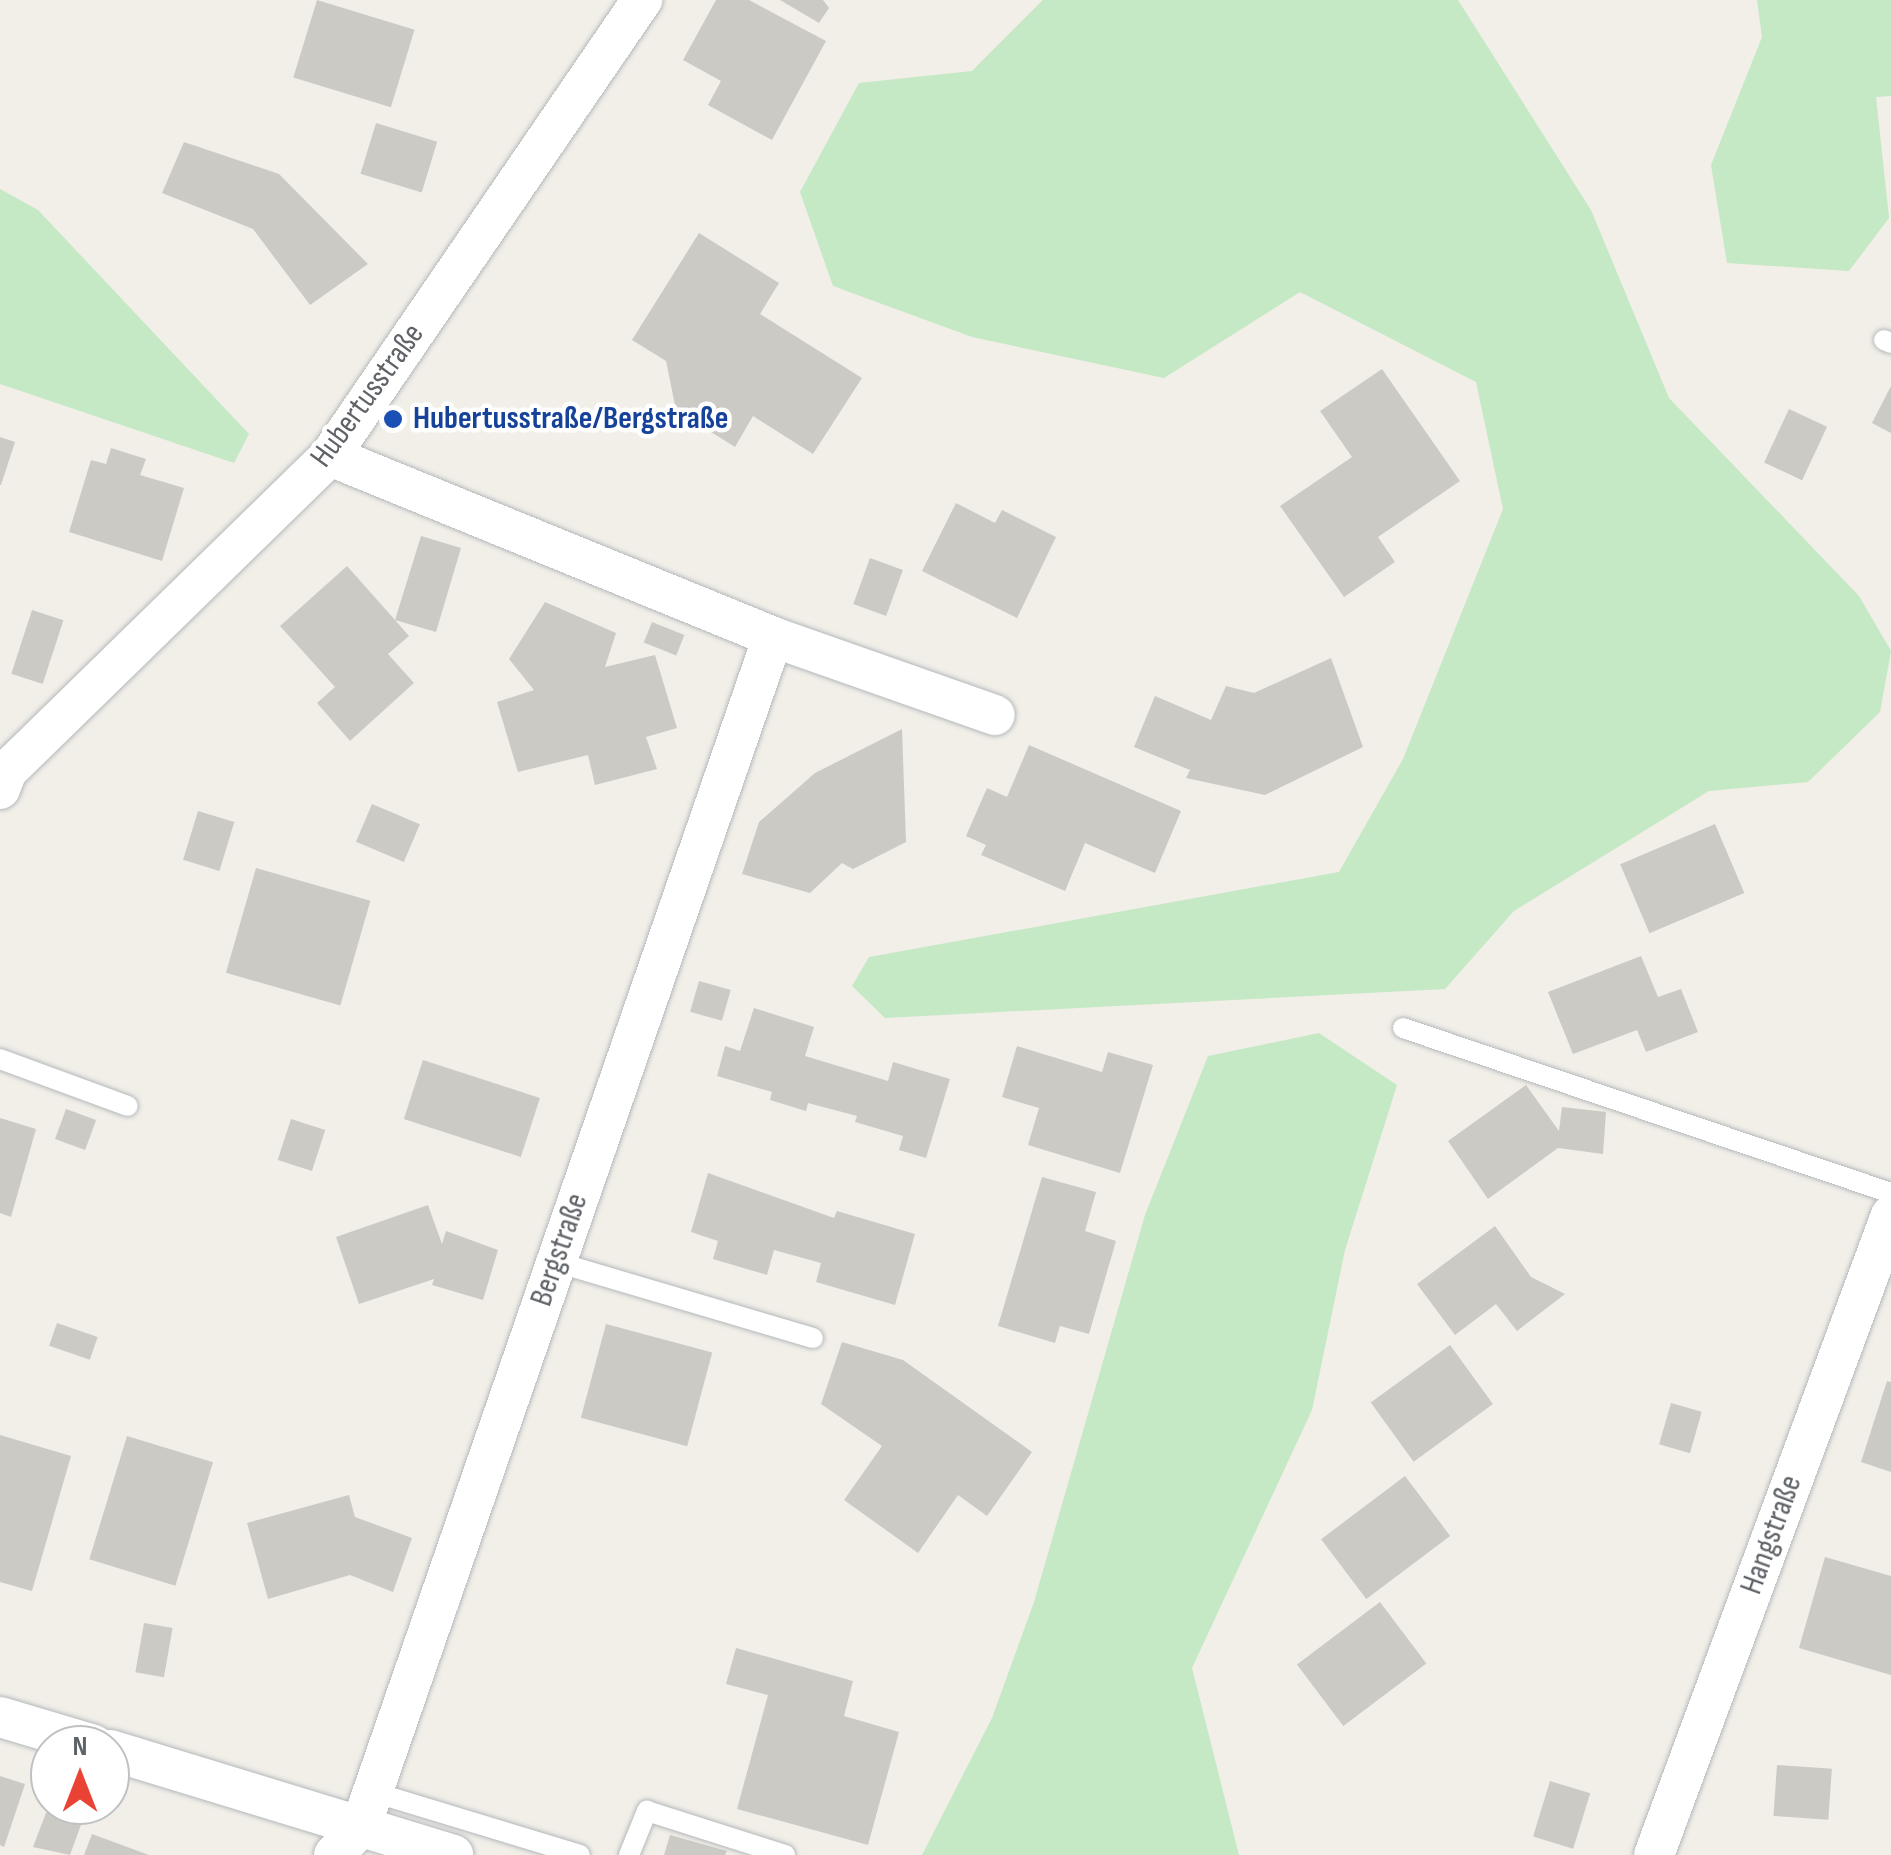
<!DOCTYPE html>
<meta charset="utf-8">
<style>
body{margin:0}
#map{position:relative;width:1891px;height:1855px;overflow:hidden;background:#f1efe8;font-family:"Sofia Sans Condensed",sans-serif}
div>[style]{position:absolute}
[style*='--x']{left:calc(var(--x)*1px);top:calc(var(--y)*1px);width:calc(var(--w)*1px);rotate:calc(var(--a)*1deg)}
.green>*{inset:0;background:#c5e8c5}
.building>*{inset:0;background:#cccac5;transform-origin:0 0}
.roads{filter:drop-shadow(0 0 2px #b5b8bc) drop-shadow(0 0 2px #b5b8bc)}
.lane>*{height:20px;margin:-10px;padding:0 10px;transform-origin:10px;border-radius:10px;background:#fff}
.street>*{height:40px;margin:-20px;padding:0 20px;transform-origin:20px;border-radius:20px;background:#fff}
.dots>*{width:28px;height:28px;translate:-50% -50%;box-sizing:border-box;border:5px solid #fff;border-radius:50%}
span{translate:-50% -50%;white-space:nowrap;text-align:center;line-height:1.15;-webkit-text-stroke:9px #fff;paint-order:stroke}
.street-label{font-size:32px;color:#5f6368}
.transit-label{font-size:32px;color:#164399;font-weight:700}
.left{translate:0 -50%;text-align:left}
.north{position:absolute;left:30px;top:1725px;width:100px;height:100px;box-sizing:border-box;background:#fff;border:2px solid #bfc1c3;border-radius:50%;rotate:0deg;font-size:28px;font-weight:700;line-height:40px;text-align:center;color:#5f6368}
.north::after{content:'';display:block;margin:auto;width:35px;height:45px;background:#ea4335;clip-path:polygon(50% 0,100% 100%,50% 72%,0 100%)}
</style>
<div id="map">
<div class="green">
<i style="clip-path:polygon(1043px 0,1458px 0,1591px 210px,1669px 398px,1859px 596px,1891px 651px,1880px 712px,1808px 782px,1709px 791px,1514px 911px,1445px 989px,885px 1018px,852px 986px,869px 957px,1339px 872px,1403px 759px,1503px 509px,1476px 382px,1300px 292px,1164px 378px,972px 337px,833px 286px,800px 192px,859px 83px,972px 71px)"></i>
<i style="clip-path:polygon(1757px 0,1891px 0,1891px 96px,1876px 97px,1889px 218px,1849px 271px,1727px 263px,1711px 165px,1762px 37px)"></i>
<i style="clip-path:polygon(0 189px,38px 210px,249px 434px,234px 463px,0 384px)"></i>
<i style="clip-path:polygon(1319px 1033px,1397px 1085px,1345px 1250px,1312px 1410px,1192px 1668px,1239px 1855px,922px 1855px,992px 1718px,1034px 1602px,1145px 1215px,1208px 1056px)"></i>
</div>
<div class="building">
<i style="left:317px;top:0;width:102px;height:81px;rotate:17deg"></i>
<i style="clip-path:polygon(716px 0,749px 0,826px 41px,772px 140px,708px 105px,721px 81px,683px 60px)"></i>
<i style="clip-path:polygon(780px 0,823px 0,829px 8px,819px 23px)"></i>
<i style="left:376px;top:123px;width:64px;height:53px;rotate:17deg"></i>
<i style="clip-path:polygon(184px 142px,279px 174px,368px 264px,310px 305px,253px 229px,162px 193px)"></i>
<i style="clip-path:polygon(699px 233px,779px 283px,760px 314px,862px 378px,813px 454px,753px 416px,735px 447px,676px 410px,666px 361px,632px 340px)"></i>
<i style="clip-path:polygon(1382px 369px,1460px 481px,1378px 537px,1395px 562px,1344px 597px,1280px 506px,1352px 457px,1320px 411px)"></i>
<i style="clip-path:polygon(1891px 386px,1891px 433px,1872px 423px)"></i>
<i style="left:1789px;top:409px;width:42px;height:59px;rotate:25deg"></i>
<i style="clip-path:polygon(0 437px,15px 442px,1px 485px,0 485px)"></i>
<i style="clip-path:polygon(111px 448px,146px 459px,140px 475px,184px 488px,162px 561px,69px 532px,91px 460px,106px 464px)"></i>
<i style="clip-path:polygon(956px 503px,995px 523px,1002px 510px,1056px 537px,1017px 618px,922px 571px)"></i>
<i style="clip-path:polygon(421px 536px,461px 548px,436px 632px,395px 620px,409px 636px,388px 654px,414px 683px,350px 741px,317px 703px,335px 687px,280px 626px,347px 566px,395px 620px)"></i>
<i style="left:870px;top:558px;width:35px;height:49px;rotate:20deg"></i>
<i style="clip-path:polygon(545px 602px,616px 633px,605px 667px,655px 655px,677px 728px,646px 737px,657px 769px,595px 785px,588px 755px,518px 772px,497px 702px,534px 690px,509px 659px)"></i>
<i style="left:32px;top:610px;width:33px;height:67px;rotate:18deg"></i>
<i style="left:652px;top:622px;width:35px;height:22px;rotate:22deg"></i>
<i style="clip-path:polygon(1331px 658px,1363px 747px,1265px 795px,1186px 778px,1190px 770px,1134px 747px,1155px 696px,1211px 720px,1226px 686px,1254px 693px)"></i>
<i style="clip-path:polygon(902px 729px,906px 842px,853px 869px,842px 863px,810px 893px,742px 874px,759px 822px,815px 773px)"></i>
<i style="clip-path:polygon(1029px 745px,1181px 811px,1155px 873px,1085px 843px,1065px 891px,981px 855px,986px 845px,966px 836px,987px 788px,1007px 797px)"></i>
<i style="left:372px;top:804px;width:52px;height:41px;rotate:23deg"></i>
<i style="left:198px;top:811px;width:38px;height:51px;rotate:17deg"></i>
<i style="left:1715px;top:824px;width:75px;height:103px;rotate:67deg"></i>
<i style="left:256px;top:868px;width:119px;height:109px;rotate:16deg"></i>
<i style="clip-path:polygon(1641px 956px,1658px 997px,1681px 989px,1698px 1032px,1646px 1052px,1637px 1030px,1573px 1054px,1548px 992px)"></i>
<i style="left:699px;top:981px;width:33px;height:32px;rotate:16deg"></i>
<i style="clip-path:polygon(754px 1008px,814px 1027px,805px 1056px,888px 1081px,893px 1062px,950px 1079px,926px 1158px,899px 1150px,903px 1136px,855px 1122px,857px 1116px,808px 1103px,806px 1111px,770px 1100px,772px 1092px,717px 1076px,725px 1046px,740px 1051px)"></i>
<i style="clip-path:polygon(1017px 1046px,1102px 1072px,1108px 1052px,1153px 1065px,1120px 1173px,1028px 1145px,1039px 1108px,1002px 1097px)"></i>
<i style="left:423px;top:1060px;width:123px;height:62px;rotate:18deg"></i>
<i style="clip-path:polygon(1526px 1085px,1559px 1131px,1562px 1107px,1606px 1112px,1603px 1154px,1558px 1148px,1488px 1199px,1448px 1141px)"></i>
<i style="left:66px;top:1109px;width:32px;height:32px;rotate:20deg"></i>
<i style="clip-path:polygon(0 1118px,36px 1129px,11px 1217px,0 1213px)"></i>
<i style="left:291px;top:1119px;width:36px;height:43px;rotate:18deg"></i>
<i style="clip-path:polygon(708px 1173px,834px 1218px,837px 1211px,915px 1234px,895px 1305px,816px 1282px,821px 1263px,774px 1250px,767px 1275px,713px 1259px,718px 1241px,691px 1232px)"></i>
<i style="clip-path:polygon(1042px 1177px,1096px 1192px,1085px 1231px,1116px 1241px,1089px 1334px,1060px 1326px,1055px 1343px,998px 1326px)"></i>
<i style="clip-path:polygon(428px 1205px,442px 1244px,446px 1231px,498px 1250px,483px 1300px,432px 1285px,434px 1279px,359px 1304px,336px 1237px)"></i>
<i style="clip-path:polygon(1495px 1226px,1531px 1277px,1565px 1294px,1517px 1331px,1496px 1304px,1455px 1335px,1417px 1284px)"></i>
<i style="left:57px;top:1323px;width:43px;height:24px;rotate:19deg"></i>
<i style="left:606px;top:1324px;width:110px;height:97px;rotate:15deg"></i>
<i style="clip-path:polygon(842px 1342px,903px 1360px,1032px 1452px,987px 1516px,958px 1495px,918px 1553px,844px 1500px,882px 1446px,821px 1404px)"></i>
<i style="left:1450px;top:1345px;width:73px;height:98px;rotate:54deg"></i>
<i style="clip-path:polygon(1887px 1381px,1891px 1382px,1891px 1472px,1861px 1462px)"></i>
<i style="left:1671px;top:1403px;width:32px;height:43px;rotate:16deg"></i>
<i style="clip-path:polygon(0 1435px,71px 1456px,32px 1591px,0 1582px)"></i>
<i style="left:127px;top:1436px;width:90px;height:129px;rotate:17deg"></i>
<i style="left:1405px;top:1476px;width:75px;height:105px;rotate:53deg"></i>
<i style="clip-path:polygon(349px 1495px,355px 1517px,412px 1538px,393px 1592px,350px 1575px,268px 1599px,247px 1523px)"></i>
<i style="clip-path:polygon(1825px 1557px,1891px 1576px,1891px 1675px,1799px 1648px)"></i>
<i style="left:1380px;top:1602px;width:77px;height:104px;rotate:53deg"></i>
<i style="left:144px;top:1623px;width:29px;height:50px;rotate:10deg"></i>
<i style="clip-path:polygon(736px 1648px,853px 1681px,844px 1716px,899px 1732px,868px 1845px,737px 1809px,768px 1695px,726px 1684px)"></i>
<i style="left:1777px;top:1765px;width:55px;height:51px;rotate:4deg"></i>
<i style="clip-path:polygon(0 1776px,25px 1784px,4px 1847px,0 1845px)"></i>
<i style="left:1550px;top:1781px;width:42px;height:58px;rotate:17deg"></i>
<i style="clip-path:polygon(49px 1805px,86px 1811px,70px 1855px,33px 1847px)"></i>
<i style="clip-path:polygon(92px 1834px,149px 1855px,84px 1855px)"></i>
<i style="clip-path:polygon(670px 1835px,727px 1851px,725px 1855px,664px 1855px)"></i>
</div>
<div class="roads">
<div class="lane">
<i style="--x:1884;--y:340;--w:8;--a:23"></i>
<i style="--x:1403;--y:1028;--w:515;--a:18.68"></i>
<i style="--x:0;--y:1059;--w:136;--a:20.2"></i>
<i style="--x:556;--y:1262;--w:268;--a:16.5"></i>
<i style="--x:373;--y:1792;--w:216;--a:16.9"></i>
<i style="--x:629;--y:1855;--w:48;--a:-67.8"></i>
<i style="--x:647;--y:1811;--w:145;--a:17.7"></i>
</div>
<div class="street">
<i style="--x:330;--y:456;--w:479;--a:22.2"></i>
<i style="--x:773;--y:637;--w:235;--a:19.4"></i>
<i style="--x:0;--y:789;--w:19;--a:-69"></i>
<i style="--x:7;--y:771;--w:451;--a:-44.3"></i>
<i style="--x:330;--y:456;--w:553;--a:-55.62"></i>
<i style="--x:0;--y:1717;--w:98;--a:16.6"></i>
<i style="--x:110;--y:1750;--w:359;--a:17"></i>
<i style="--x:334;--y:1855;--w:40;--a:-47"></i>
<i style="--x:361;--y:1826;--w:1258;--a:-70.89"></i>
<i style="--x:1654;--y:1855;--w:682;--a:-69.68"></i>
</div>
</div>
<div class="dots">
<i style="left:393px;top:419px;background:#1a4fb4"></i>
</div>
<div class="street-label">
<span style="left:368px;top:396px;rotate:-54deg">Hubertusstraße</span>
<span style="left:560px;top:1250px;rotate:-71deg">Bergstraße</span>
<span style="left:1772px;top:1535px;rotate:-70deg">Hangstraße</span>
</div>
<div class="transit-label">
<span class="left" style="left:413px;top:419px">Hubertusstraße/Bergstraße</span>
</div>
<div class="north">N</div>
</div>
